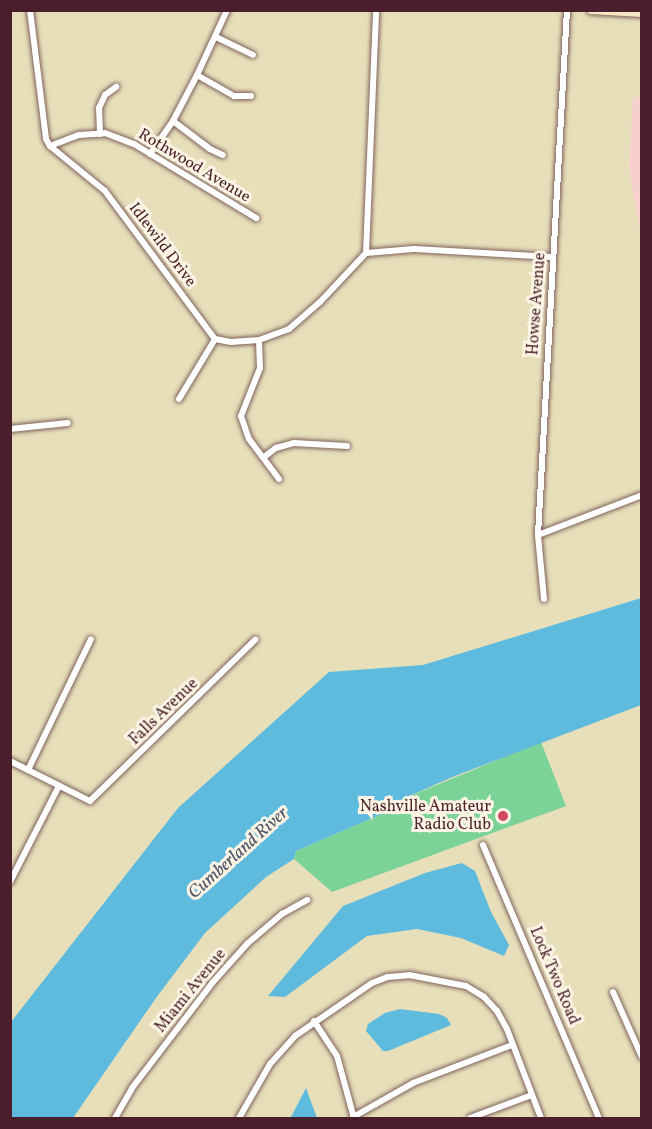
<!DOCTYPE html>
<style>
body{margin:0}
#map{position:relative;width:652px;height:1129px;overflow:hidden;background:#e7dfba;font-family:Vollkorn,serif}
div>[style]{position:absolute}
[style*='--x']{left:calc(var(--x)*1px);top:calc(var(--y)*1px);width:calc(var(--w)*1px);rotate:calc(var(--a)*1deg)}
.built>*{inset:0;background:#f7d0cd}
.green>*{inset:0;background:#7bd398}
.water>*{inset:0;background:#5fbbdd}
.roads{filter:drop-shadow(0 0 2px #81625d) drop-shadow(0 0 2px #81625d)}
.street>*{height:6px;margin:-3px;padding:0 3px;transform-origin:3px;border-radius:3px;background:#fff}
.secondary>*{height:8px;margin:-4px;padding:0 4px;transform-origin:4px;border-radius:4px;background:#fbe6c4}
.dots>*{width:16px;height:16px;translate:-50% -50%;box-sizing:border-box;border:3px solid #fcf5e5;border-radius:50%}
span{translate:-50% -50%;white-space:nowrap;text-align:center;line-height:1.15;-webkit-text-stroke:6px #fcf5e5;paint-order:stroke}
.street-label{font-size:16px;color:#4a1f2b}
.poi-label{font-size:16px;color:#4a1f2b}
.right{translate:-100% -50%;text-align:right}
.water-label{font-size:18px;color:#515669;font-style:italic}
.frame{position:absolute;inset:0;border:12px solid #4a1f2b;pointer-events:none}
</style>
<div id="map">
<div class="built">
<i style="clip-path:polygon(633px 97px,641px 97px,641px 237px,629px 167px)"></i>
</div>
<div class="green">
<i style="clip-path:polygon(541px 742px,566px 806px,332px 892px,294px 859px,296px 851px,382px 814px,381px 808px)"></i>
</div>
<div class="water">
<i style="clip-path:polygon(641px 598px,641px 705px,455px 776px,382px 808px,382px 814px,296px 851px,294px 859px,266px 877px,205px 933px,156px 998px,73px 1118px,11px 1118px,11px 1022px,178px 808px,329px 672px,423px 665px)"></i>
<i style="clip-path:polygon(462px 863px,475px 871px,491px 912px,509px 945px,504px 956px,461px 938px,417px 929px,367px 936px,285px 997px,268px 996px,343px 906px,425px 873px)"></i>
<i style="clip-path:polygon(400px 1009px,439px 1014px,447px 1018px,451px 1025px,388px 1051px,383px 1051px,366px 1031px,368px 1024px,385px 1013px)"></i>
<i style="clip-path:polygon(306px 1088px,317px 1118px,290px 1118px,292px 1115px)"></i>
</div>
<div class="roads">
<div class="street">
<i style="--x:30;--y:10;--w:130;--a:82.9"></i>
<i style="--x:46;--y:139;--w:8;--a:60"></i>
<i style="--x:50;--y:146;--w:71;--a:39.3"></i>
<i style="--x:105;--y:191;--w:184;--a:53.4"></i>
<i style="--x:215;--y:339;--w:16;--a:11"></i>
<i style="--x:231;--y:342;--w:28;--a:-4"></i>
<i style="--x:259;--y:340;--w:32;--a:-20"></i>
<i style="--x:289;--y:329;--w:41;--a:-41.1"></i>
<i style="--x:320;--y:302;--w:67;--a:-46.8"></i>
<i style="--x:216;--y:37;--w:41;--a:25.9"></i>
<i style="--x:197;--y:75;--w:43;--a:29.6"></i>
<i style="--x:234;--y:96;--w:17;--a:0"></i>
<i style="--x:173;--y:121;--w:46;--a:37.1"></i>
<i style="--x:210;--y:149;--w:14;--a:25"></i>
<i style="--x:100;--y:134;--w:26;--a:-92"></i>
<i style="--x:99;--y:108;--w:14;--a:-65"></i>
<i style="--x:105;--y:95;--w:14;--a:-36"></i>
<i style="--x:50;--y:146;--w:31;--a:-21"></i>
<i style="--x:79;--y:135;--w:26;--a:-4"></i>
<i style="--x:105;--y:133;--w:31;--a:21"></i>
<i style="--x:134;--y:144;--w:143;--a:31.2"></i>
<i style="--x:150;--y:154;--w:40;--a:-55.1"></i>
<i style="--x:173;--y:121;--w:52;--a:-62.4"></i>
<i style="--x:197;--y:75;--w:72;--a:-65.2"></i>
<i style="--x:366;--y:253;--w:243;--a:-87.6"></i>
<i style="--x:366;--y:253;--w:48;--a:-4.8"></i>
<i style="--x:414;--y:249;--w:139;--a:3.3"></i>
<i style="--x:259;--y:340;--w:28;--a:88"></i>
<i style="--x:260;--y:368;--w:52;--a:111.6"></i>
<i style="--x:241;--y:416;--w:24;--a:71"></i>
<i style="--x:249;--y:439;--w:50;--a:53.1"></i>
<i style="--x:179;--y:399;--w:70;--a:-59"></i>
<i style="--x:10;--y:429;--w:58;--a:-5.9"></i>
<i style="--x:264;--y:457;--w:15;--a:-37"></i>
<i style="--x:276;--y:448;--w:19;--a:-16"></i>
<i style="--x:294;--y:443;--w:53;--a:3.2"></i>
<i style="--x:538;--y:535;--w:111;--a:-21"></i>
<i style="--x:544;--y:599;--w:64;--a:-95.4"></i>
<i style="--x:538;--y:535;--w:526;--a:-86.84"></i>
<i style="--x:10;--y:761;--w:89;--a:26.6"></i>
<i style="--x:90;--y:801;--w:231;--a:-44.3"></i>
<i style="--x:28;--y:770;--w:145;--a:-64.3"></i>
<i style="--x:483;--y:845;--w:297;--a:67"></i>
<i style="--x:10;--y:882;--w:108;--a:-63"></i>
<i style="--x:613;--y:992;--w:71;--a:66"></i>
<i style="--x:314;--y:1021;--w:42;--a:56.7"></i>
<i style="--x:337;--y:1056;--w:64;--a:74.7"></i>
<i style="--x:353;--y:1117;--w:69;--a:-29.5"></i>
<i style="--x:413;--y:1083;--w:106;--a:-21"></i>
<i style="--x:115;--y:1118;--w:34;--a:-60"></i>
<i style="--x:132;--y:1088;--w:133;--a:-52.6"></i>
<i style="--x:213;--y:982;--w:52;--a:-48.1"></i>
<i style="--x:248;--y:943;--w:45;--a:-40.5"></i>
<i style="--x:282;--y:914;--w:29;--a:-29"></i>
<i style="--x:239;--y:1118;--w:62;--a:-60.1"></i>
<i style="--x:270;--y:1064;--w:38;--a:-48"></i>
<i style="--x:295;--y:1036;--w:93;--a:-34.5"></i>
<i style="--x:372;--y:983;--w:17;--a:-21"></i>
<i style="--x:388;--y:977;--w:21;--a:-5"></i>
<i style="--x:409;--y:975;--w:58;--a:10.9"></i>
<i style="--x:466;--y:986;--w:21;--a:31"></i>
<i style="--x:484;--y:997;--w:19;--a:47"></i>
<i style="--x:497;--y:1011;--w:21;--a:61"></i>
<i style="--x:507;--y:1029;--w:95;--a:69.1"></i>
<i style="--x:470;--y:1118;--w:66;--a:-20.4"></i>
</div>
<div class="secondary">
<i style="--x:591;--y:10;--w:51;--a:3.4"></i>
</div>
</div>
<div class="dots">
<i style="left:503px;top:816px;background:#d1495b"></i>
</div>
<div class="street-label">
<span style="left:194px;top:166px;rotate:31deg">Rothwood Avenue</span>
<span style="left:162px;top:245px;rotate:53deg">Idlewild Drive</span>
<span style="left:537px;top:304px;rotate:-86deg">Howse Avenue</span>
<span style="left:164px;top:712px;rotate:-44deg">Falls Avenue</span>
<span style="left:554px;top:976px;rotate:67deg">Lock Two Road</span>
<span style="left:191px;top:991px;rotate:-51deg">Miami Avenue</span>
</div>
<div class="poi-label">
<span class="right" style="left:491px;top:816px">Nashville Amateur<br>Radio Club</span>
</div>
<div class="water-label">
<span style="left:239px;top:854px;rotate:-42deg">Cumberland River</span>
</div>
<div class="frame"></div>
</div>
